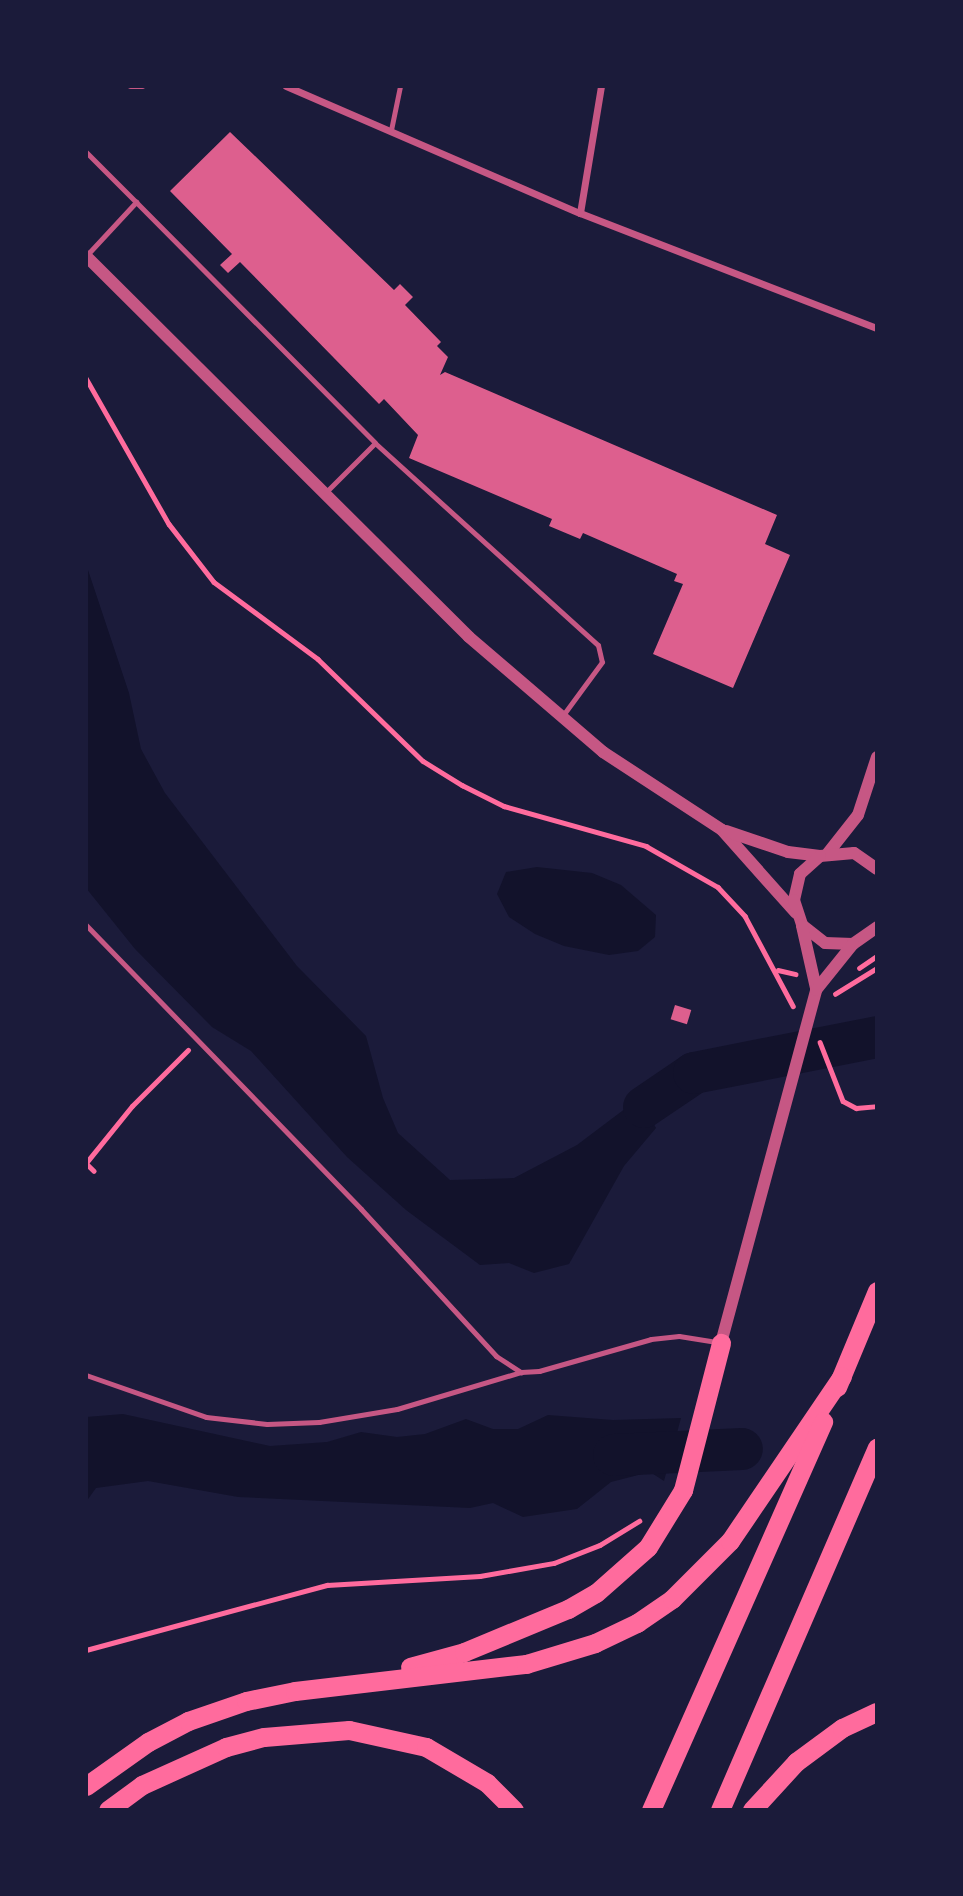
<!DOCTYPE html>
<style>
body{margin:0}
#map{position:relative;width:963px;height:1896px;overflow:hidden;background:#1b1b3a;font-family:"Source Sans 3",sans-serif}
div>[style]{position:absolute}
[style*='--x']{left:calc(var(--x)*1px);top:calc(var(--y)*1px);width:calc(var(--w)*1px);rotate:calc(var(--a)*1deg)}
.water>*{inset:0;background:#12122b}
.river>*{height:42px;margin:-21px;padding:0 21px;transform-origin:21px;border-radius:21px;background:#12122b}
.building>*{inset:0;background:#dd5f8e;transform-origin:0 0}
.path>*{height:4.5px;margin:-2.25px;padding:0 2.25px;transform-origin:2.25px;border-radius:2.25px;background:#ff6b9d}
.service>*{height:5px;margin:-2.5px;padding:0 2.5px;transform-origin:2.5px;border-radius:2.5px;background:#c65784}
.minor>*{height:7px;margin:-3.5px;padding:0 3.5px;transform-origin:3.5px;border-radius:3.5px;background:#c65784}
.tertiary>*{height:12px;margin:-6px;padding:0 6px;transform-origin:6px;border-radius:6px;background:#c65784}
.trunk>*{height:19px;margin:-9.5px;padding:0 9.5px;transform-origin:9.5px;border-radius:9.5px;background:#ff6b9d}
span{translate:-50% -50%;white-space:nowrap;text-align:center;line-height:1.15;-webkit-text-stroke:5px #1b1b3a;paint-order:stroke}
.frame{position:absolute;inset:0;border:88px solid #1b1b3a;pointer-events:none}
</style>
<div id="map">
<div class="water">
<i style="clip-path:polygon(86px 564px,129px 693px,141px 749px,165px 793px,297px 966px,366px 1036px,383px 1098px,398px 1133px,450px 1180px,514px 1178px,577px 1145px,630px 1105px,644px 1107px,656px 1128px,624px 1166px,569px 1264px,534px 1273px,509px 1263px,480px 1265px,406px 1210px,347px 1157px,251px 1051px,212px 1027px,135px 949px,86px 888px)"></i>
<i style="clip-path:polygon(537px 867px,592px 873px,621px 885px,656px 915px,655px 937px,638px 951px,609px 955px,564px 946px,535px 934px,509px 917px,497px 894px,506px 872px)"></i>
<i style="clip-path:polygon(123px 1414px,270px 1446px,327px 1442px,361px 1432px,397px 1437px,425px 1434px,466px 1419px,493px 1429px,518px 1429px,548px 1415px,613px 1420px,681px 1418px,664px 1481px,650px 1472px,611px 1482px,577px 1509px,523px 1517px,493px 1503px,470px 1508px,238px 1497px,148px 1481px,96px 1488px,86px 1502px,86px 1417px)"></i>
</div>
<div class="river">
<i style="--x:644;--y:1107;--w:60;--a:-34.2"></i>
<i style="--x:694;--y:1073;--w:187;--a:-11.1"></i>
<i style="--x:614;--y:1455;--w:128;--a:-2.7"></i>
</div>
<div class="building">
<i style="clip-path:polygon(230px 132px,394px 290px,400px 284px,413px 297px,405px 305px,441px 342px,437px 346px,448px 357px,440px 375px,445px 372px,777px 515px,765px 544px,790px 555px,733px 688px,653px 654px,683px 584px,674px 581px,677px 574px,583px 533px,580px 539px,549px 526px,552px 519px,409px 458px,418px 435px,384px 399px,379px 404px,240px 262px,228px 273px,220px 265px,232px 254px,170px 191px)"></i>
<i style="left:675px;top:1005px;width:17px;height:15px;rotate:17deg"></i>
</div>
<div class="path">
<i style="--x:86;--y:378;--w:168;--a:60.4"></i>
<i style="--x:169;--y:524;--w:73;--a:52.2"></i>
<i style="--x:214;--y:582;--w:129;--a:36.5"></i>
<i style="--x:318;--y:659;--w:146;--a:44.2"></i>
<i style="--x:423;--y:761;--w:46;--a:31.6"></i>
<i style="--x:462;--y:785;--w:47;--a:26.6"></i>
<i style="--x:504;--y:806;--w:148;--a:15.7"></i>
<i style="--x:646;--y:846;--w:83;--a:29.7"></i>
<i style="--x:718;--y:887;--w:40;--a:47"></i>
<i style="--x:745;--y:916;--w:102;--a:61.9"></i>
<i style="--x:859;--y:968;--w:22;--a:-34"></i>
<i style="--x:778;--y:970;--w:18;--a:13"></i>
<i style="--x:835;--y:994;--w:49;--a:-31.8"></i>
<i style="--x:820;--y:1042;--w:63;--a:68.7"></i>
<i style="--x:843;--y:1101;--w:15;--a:28"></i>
<i style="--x:856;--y:1108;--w:21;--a:-5"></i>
<i style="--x:86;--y:1163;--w:73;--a:-51.1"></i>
<i style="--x:132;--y:1106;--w:79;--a:-45"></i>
<i style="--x:86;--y:1163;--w:11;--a:45"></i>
<i style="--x:86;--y:1650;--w:250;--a:-15.1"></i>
<i style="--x:327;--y:1585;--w:153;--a:-3.4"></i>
<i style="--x:480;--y:1576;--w:75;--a:-10"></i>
<i style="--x:554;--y:1563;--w:49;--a:-21.4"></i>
<i style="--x:600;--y:1545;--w:46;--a:-31.6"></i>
</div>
<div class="service">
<i style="--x:130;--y:86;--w:12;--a:0"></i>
<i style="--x:391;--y:130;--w:45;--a:-78.4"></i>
<i style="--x:86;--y:152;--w:71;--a:45"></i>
<i style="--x:86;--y:256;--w:74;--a:-47.2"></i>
<i style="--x:136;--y:202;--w:339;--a:45.2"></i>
<i style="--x:326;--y:492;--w:69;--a:-45"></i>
<i style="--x:375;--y:443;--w:301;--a:42.2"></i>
<i style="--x:598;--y:645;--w:17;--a:77"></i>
<i style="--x:602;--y:662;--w:66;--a:126.3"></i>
<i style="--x:86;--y:925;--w:395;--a:45.9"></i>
<i style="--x:361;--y:1209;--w:200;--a:47.4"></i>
<i style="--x:496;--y:1356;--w:30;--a:33"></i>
<i style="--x:521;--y:1372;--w:18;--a:-3"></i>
<i style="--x:539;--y:1371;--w:116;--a:-15.9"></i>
<i style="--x:651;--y:1339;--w:28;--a:-6"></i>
<i style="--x:679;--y:1336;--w:38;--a:9"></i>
<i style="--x:86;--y:1375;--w:127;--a:19.3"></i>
<i style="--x:206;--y:1417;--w:61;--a:6.5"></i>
<i style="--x:267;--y:1424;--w:52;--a:-2.2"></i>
<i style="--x:319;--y:1422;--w:79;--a:-9.5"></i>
<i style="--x:397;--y:1409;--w:129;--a:-16.6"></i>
</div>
<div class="minor">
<i style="--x:286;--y:86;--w:320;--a:23.4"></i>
<i style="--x:580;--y:213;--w:318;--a:21.2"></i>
<i style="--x:580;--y:213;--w:129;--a:-80.6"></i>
</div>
<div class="tertiary">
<i style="--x:86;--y:256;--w:540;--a:44.85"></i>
<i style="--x:469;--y:637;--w:177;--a:40.6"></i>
<i style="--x:603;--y:752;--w:142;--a:33.2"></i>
<i style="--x:722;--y:830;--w:111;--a:48.3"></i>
<i style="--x:726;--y:831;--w:65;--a:18.7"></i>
<i style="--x:788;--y:852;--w:32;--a:7"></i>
<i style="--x:828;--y:853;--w:48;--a:-51.7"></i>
<i style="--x:858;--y:815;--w:61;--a:-71.9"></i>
<i style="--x:877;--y:869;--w:28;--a:-145"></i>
<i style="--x:854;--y:853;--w:34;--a:175"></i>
<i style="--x:820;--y:856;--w:27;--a:138"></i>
<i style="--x:800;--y:874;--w:27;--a:103"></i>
<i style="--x:794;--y:900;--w:26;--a:72"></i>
<i style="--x:802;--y:925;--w:29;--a:38"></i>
<i style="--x:825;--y:943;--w:28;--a:2"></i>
<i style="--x:853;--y:944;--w:29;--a:-35"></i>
<i style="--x:802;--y:926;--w:64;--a:77.3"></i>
<i style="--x:721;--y:1343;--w:366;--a:-74.9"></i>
<i style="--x:816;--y:990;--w:59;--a:-51.2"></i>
</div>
<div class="trunk">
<i style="--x:837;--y:1387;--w:104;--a:-67.4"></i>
<i style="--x:410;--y:1667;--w:56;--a:-15.5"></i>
<i style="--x:464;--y:1652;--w:113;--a:-22.5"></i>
<i style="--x:568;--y:1609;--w:32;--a:-30"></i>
<i style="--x:596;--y:1593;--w:69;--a:-41.5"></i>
<i style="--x:648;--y:1547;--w:67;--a:-58.4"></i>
<i style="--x:683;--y:1490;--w:152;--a:-75.5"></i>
<i style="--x:86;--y:1786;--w:76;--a:-35.4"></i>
<i style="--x:148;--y:1742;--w:45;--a:-27.7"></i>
<i style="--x:188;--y:1721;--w:61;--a:-19"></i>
<i style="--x:246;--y:1701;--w:50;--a:-11.5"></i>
<i style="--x:295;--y:1691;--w:233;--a:-6.7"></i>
<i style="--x:526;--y:1664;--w:72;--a:-16.9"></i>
<i style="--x:595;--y:1643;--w:47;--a:-25.5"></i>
<i style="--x:637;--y:1623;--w:42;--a:-34.4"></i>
<i style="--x:672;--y:1599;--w:82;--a:-45"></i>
<i style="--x:730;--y:1541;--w:199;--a:-55.8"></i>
<i style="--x:108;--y:1810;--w:42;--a:-36.3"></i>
<i style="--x:142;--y:1785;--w:92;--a:-24.3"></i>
<i style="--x:226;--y:1747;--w:39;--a:-15"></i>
<i style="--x:264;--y:1737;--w:85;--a:-4.7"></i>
<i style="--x:349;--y:1730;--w:79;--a:12.4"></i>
<i style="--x:426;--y:1747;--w:71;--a:30.5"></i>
<i style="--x:487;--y:1783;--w:38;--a:45"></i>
<i style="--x:651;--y:1810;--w:425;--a:-66.1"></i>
<i style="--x:720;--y:1810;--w:395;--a:-66.6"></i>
<i style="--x:752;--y:1810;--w:65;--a:-47.5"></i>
<i style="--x:796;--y:1762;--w:57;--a:-36.5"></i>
<i style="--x:842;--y:1728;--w:38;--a:-25"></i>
</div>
<div class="frame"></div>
</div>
